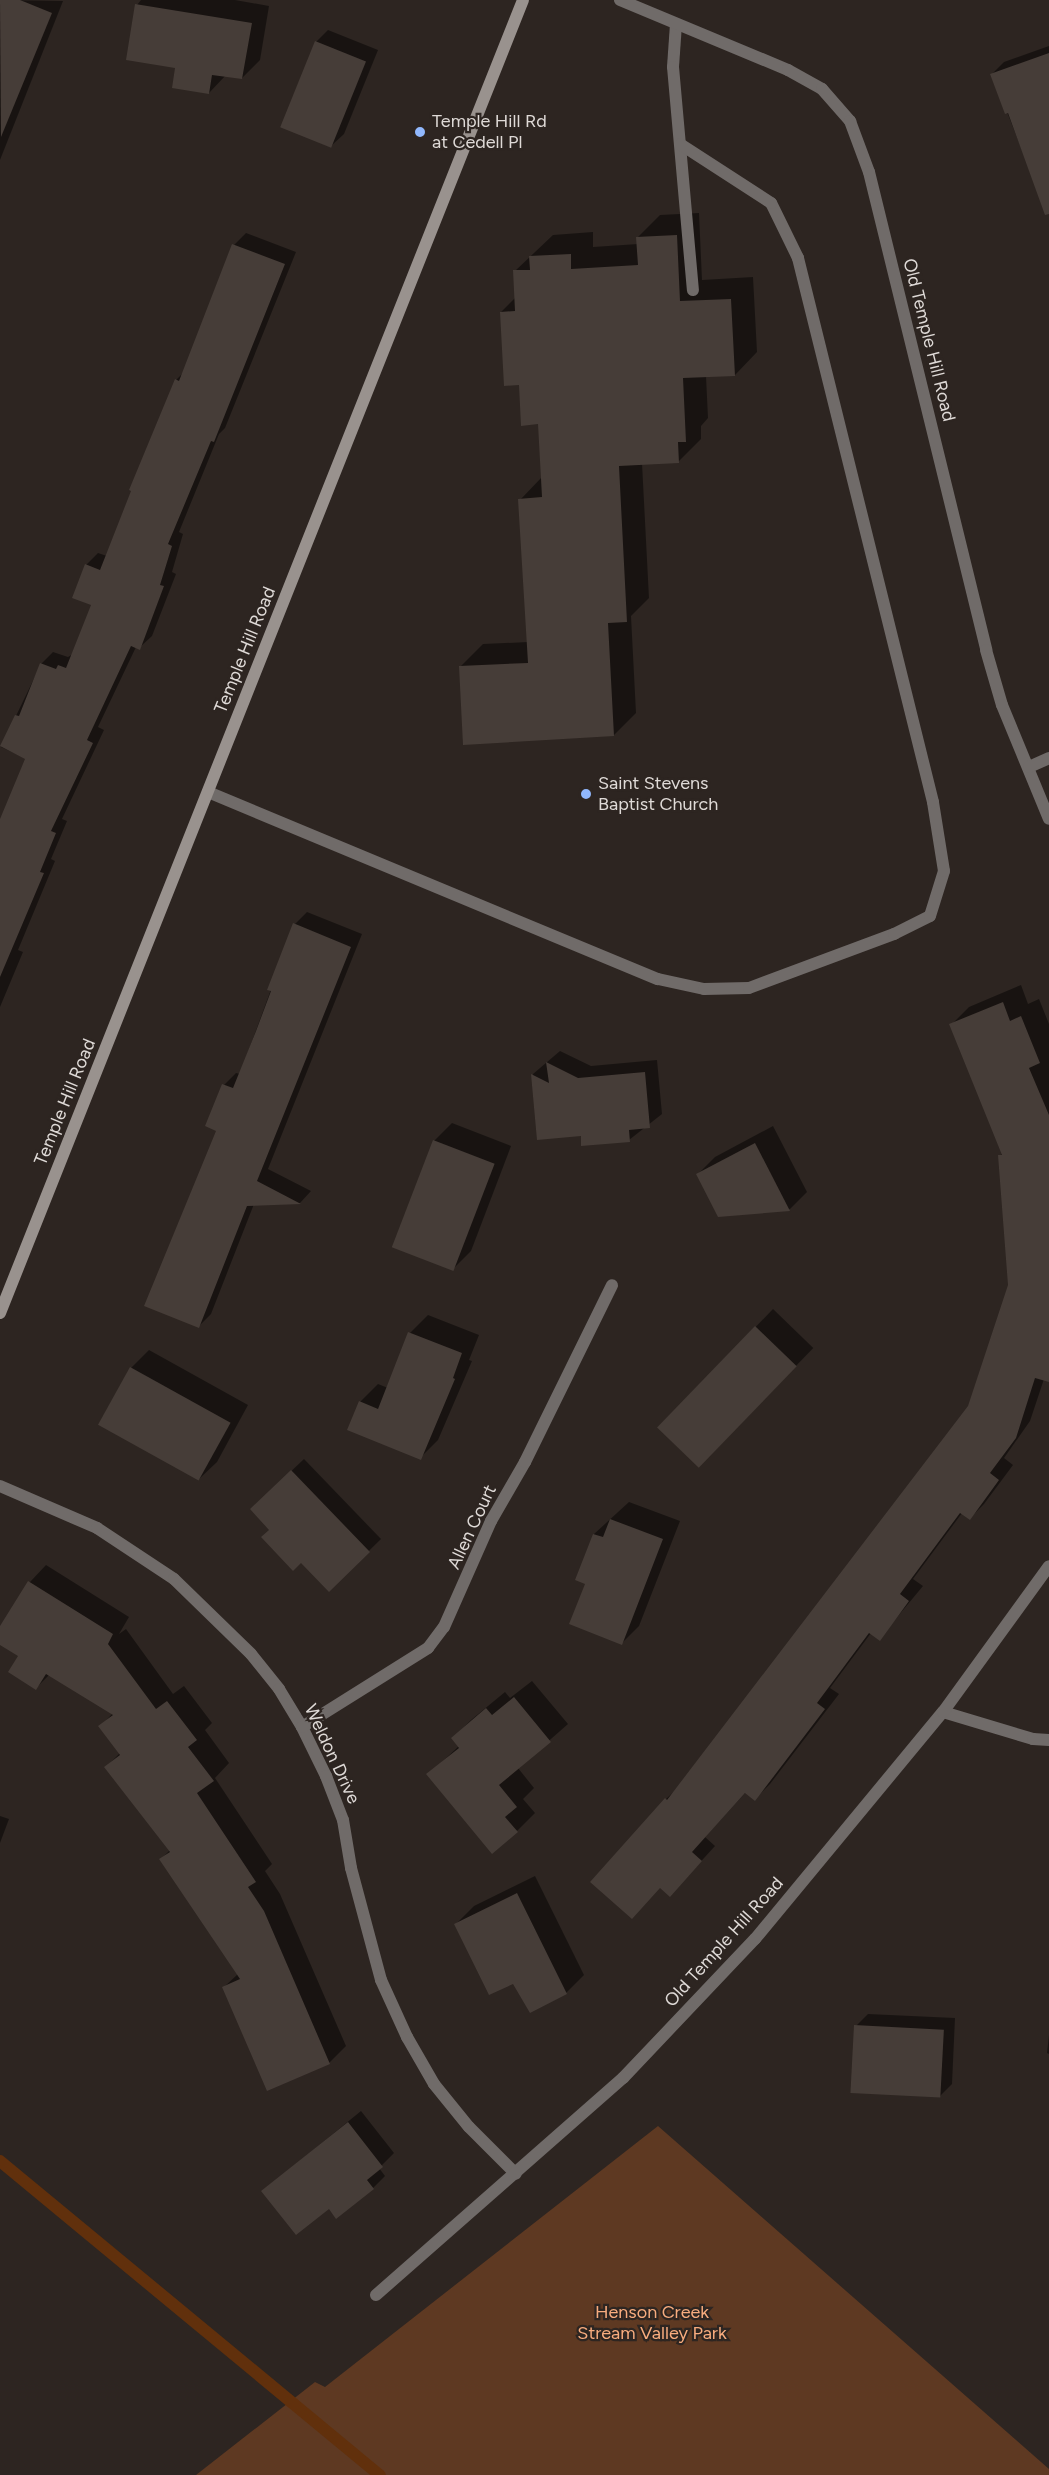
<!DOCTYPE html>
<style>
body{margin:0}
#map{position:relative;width:1049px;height:2475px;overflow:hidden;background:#2d2521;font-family:Figtree,sans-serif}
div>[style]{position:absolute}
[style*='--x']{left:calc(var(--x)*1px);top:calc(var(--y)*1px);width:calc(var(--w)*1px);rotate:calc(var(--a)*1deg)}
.green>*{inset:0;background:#5e3922}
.shadow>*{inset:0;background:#0007;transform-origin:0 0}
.stream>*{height:12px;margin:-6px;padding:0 6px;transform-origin:6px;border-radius:6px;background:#61300c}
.building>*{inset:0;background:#463d38;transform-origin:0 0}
.service>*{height:12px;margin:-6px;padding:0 6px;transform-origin:6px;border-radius:6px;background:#706b69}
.minor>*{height:12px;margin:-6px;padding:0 6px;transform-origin:6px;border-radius:6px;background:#706b69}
.secondary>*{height:12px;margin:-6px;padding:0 6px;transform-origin:6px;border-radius:6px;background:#99928e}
.dots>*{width:16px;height:16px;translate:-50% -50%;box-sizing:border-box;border:3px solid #2d2521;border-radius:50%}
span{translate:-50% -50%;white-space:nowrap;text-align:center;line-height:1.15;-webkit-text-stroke:4.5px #2d2521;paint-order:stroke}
.poi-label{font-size:18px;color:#dfdad7}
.left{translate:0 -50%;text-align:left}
.street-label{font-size:18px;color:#dfdad7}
.park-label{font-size:18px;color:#f8ac7e}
</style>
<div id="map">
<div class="green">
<i style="clip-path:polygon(658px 2126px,1049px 2469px,1049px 2475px,196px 2475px,315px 2382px,325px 2387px)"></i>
</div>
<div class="shadow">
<i style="clip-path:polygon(0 0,63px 1px,0 160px)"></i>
<i style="clip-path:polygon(141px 0,235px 0,269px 6px,260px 60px,242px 78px,226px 75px,209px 93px,177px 67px,137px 5px)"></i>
<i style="clip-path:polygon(328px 30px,378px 50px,344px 134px,331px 146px,316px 42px)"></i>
<i style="clip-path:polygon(1049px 46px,1049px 158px,1028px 165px,992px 74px,1004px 62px)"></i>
<i style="clip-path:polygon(699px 213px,702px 280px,753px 277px,757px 352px,735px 375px,706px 376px,708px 418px,701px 426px,701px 439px,679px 461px,642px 463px,649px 598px,631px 616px,636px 713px,614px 735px,460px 667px,483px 644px,528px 642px,520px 500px,542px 477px,539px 423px,521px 383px,501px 312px,516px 297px,515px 271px,553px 235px,593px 232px,593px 247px,638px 244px,638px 237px,660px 215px)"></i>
<i style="clip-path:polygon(246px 233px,296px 252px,225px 428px,219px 434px,179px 532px,183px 534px,172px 572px,176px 574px,152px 636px,139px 648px,136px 647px,98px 727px,104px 730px,62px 819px,67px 821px,51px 859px,55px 861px,18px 950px,23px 952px,0 1007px,0 823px,27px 759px,1px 747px,41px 664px,53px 652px,68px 657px,73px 654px,93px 604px,86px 565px,98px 553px,107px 556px,176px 380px,183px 373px,234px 245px)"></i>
<i style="clip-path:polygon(307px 912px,362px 934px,268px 1169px,311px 1191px,300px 1203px,254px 1204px,211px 1314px,199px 1326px,224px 1085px,236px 1073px,240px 1074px,295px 924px)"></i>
<i style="clip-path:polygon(1021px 985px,1028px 1004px,1039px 999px,1049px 1024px,1049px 1263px,1000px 1156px,1003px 1153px,951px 1025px,969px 1007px)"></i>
<i style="clip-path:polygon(560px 1051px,591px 1066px,657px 1060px,662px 1114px,629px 1140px,582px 1134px,538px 1139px,533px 1074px)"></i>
<i style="clip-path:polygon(452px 1123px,511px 1146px,471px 1251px,453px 1269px,434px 1141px)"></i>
<i style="clip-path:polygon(773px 1126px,807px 1192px,790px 1209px,719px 1215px,698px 1174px,715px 1157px)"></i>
<i style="clip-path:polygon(1049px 1290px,1049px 1378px,1044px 1379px,1030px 1421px,1004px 1458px,1013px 1465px,984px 1504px,970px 1518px,962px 1513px,913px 1579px,923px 1586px,879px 1639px,871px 1633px,830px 1688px,839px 1694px,770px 1784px,755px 1799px,746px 1792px,705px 1837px,715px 1846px,684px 1880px,666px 1799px,681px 1785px,969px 1407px)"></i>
<i style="left:773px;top:1309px;width:56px;height:165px;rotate:44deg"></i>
<i style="clip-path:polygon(428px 1315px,479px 1335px,469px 1360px,472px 1361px,438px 1440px,420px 1458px,360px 1402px,378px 1384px,388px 1388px,410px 1333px)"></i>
<i style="clip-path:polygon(149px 1350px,248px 1405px,217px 1462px,199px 1479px,131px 1368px)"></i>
<i style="clip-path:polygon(304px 1459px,381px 1539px,329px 1590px,271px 1529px,264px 1497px)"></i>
<i style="clip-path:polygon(629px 1502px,680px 1521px,639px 1626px,622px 1643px,586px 1583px,577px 1579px,594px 1534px)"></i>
<i style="clip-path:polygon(46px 1565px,129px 1617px,119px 1634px,126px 1629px,173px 1694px,184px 1686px,212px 1723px,205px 1730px,229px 1763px,215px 1778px,272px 1864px,265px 1871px,280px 1894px,346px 2046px,329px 2063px,224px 1987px,238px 1974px,161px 1859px,170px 1850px,106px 1767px,120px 1753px,100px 1727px,113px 1713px,50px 1674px,36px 1688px,20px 1655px,0 1643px,0 1629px,30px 1582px)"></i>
<i style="clip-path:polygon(532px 1681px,568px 1724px,518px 1768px,534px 1788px,523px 1799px,535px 1813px,517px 1831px,428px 1775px,459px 1746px,453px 1738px,471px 1720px,505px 1692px,510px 1698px)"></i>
<i style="clip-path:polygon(0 1816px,9px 1819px,0 1843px)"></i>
<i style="clip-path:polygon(535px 1876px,584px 1975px,566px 1993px,514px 1982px,456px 1924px,474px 1906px)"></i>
<i style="clip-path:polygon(868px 2014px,955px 2018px,952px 2084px,940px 2096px,856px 2026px)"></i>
<i style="clip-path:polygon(1049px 2035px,1049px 2054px,1047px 2053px)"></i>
<i style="clip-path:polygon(361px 2111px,394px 2153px,379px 2168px,385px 2176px,373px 2188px,329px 2207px,263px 2191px)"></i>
</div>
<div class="stream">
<i style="--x:0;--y:2161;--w:493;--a:39.6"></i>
</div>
<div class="building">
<i style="clip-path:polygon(0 0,20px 0,52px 13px,1px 137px)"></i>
<i style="clip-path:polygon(135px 4px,252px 23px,242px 79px,212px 75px,209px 94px,172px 88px,175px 68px,126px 60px)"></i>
<i style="left:315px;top:41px;width:55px;height:93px;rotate:22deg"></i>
<i style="clip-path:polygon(1049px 53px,1049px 214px,1045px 215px,1008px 113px,1005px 114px,990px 74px)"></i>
<i style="clip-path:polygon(677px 235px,680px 301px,731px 299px,735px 376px,683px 378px,686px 442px,678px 442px,679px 463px,619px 466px,627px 622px,608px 623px,614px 736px,463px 745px,459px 666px,528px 663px,518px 499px,542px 497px,538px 424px,521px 426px,519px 385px,504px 386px,500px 312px,515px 311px,513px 270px,530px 270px,529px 256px,571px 254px,571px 269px,638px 265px,636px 237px)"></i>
<i style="clip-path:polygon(232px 244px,285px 264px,214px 442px,211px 441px,168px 544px,172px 546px,160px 585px,164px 586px,140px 650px,131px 646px,87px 740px,93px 743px,51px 831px,56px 833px,40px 872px,44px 873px,0 977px,0 819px,25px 759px,0 746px,15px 715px,19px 716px,40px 663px,56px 669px,58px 665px,66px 668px,91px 605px,72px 598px,85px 564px,100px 570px,131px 491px,129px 490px,175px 379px,179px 381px)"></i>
<i style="clip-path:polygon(293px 923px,351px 947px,257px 1181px,301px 1204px,247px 1206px,199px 1328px,144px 1306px,216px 1131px,205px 1126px,222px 1084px,233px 1088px,256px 1031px,271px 991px,267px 990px)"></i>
<i style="clip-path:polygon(1003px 1002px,1010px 1021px,1021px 1016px,1040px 1063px,1029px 1068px,1049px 1115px,1049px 1382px,1035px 1378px,1016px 1438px,990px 1473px,999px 1480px,970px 1520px,960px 1513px,900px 1594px,909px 1601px,880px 1641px,869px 1633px,817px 1703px,825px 1709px,755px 1801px,745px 1793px,692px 1852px,702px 1861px,670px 1897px,660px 1888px,632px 1919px,590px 1882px,665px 1798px,667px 1800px,968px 1406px,1008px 1285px,998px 1155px,1002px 1155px,949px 1024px)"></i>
<i style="clip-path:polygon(546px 1062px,578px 1078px,645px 1072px,650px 1128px,629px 1130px,630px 1142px,581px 1146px,581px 1136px,537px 1140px,531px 1074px,549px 1083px)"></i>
<i style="left:433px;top:1140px;width:66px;height:115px;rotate:21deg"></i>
<i style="clip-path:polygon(755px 1143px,790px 1211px,718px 1217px,696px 1174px)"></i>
<i style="left:755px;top:1326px;width:58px;height:141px;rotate:44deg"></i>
<i style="clip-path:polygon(408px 1332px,462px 1353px,453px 1378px,455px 1379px,421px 1460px,347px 1430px,359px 1401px,378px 1409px)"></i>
<i style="left:130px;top:1367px;width:115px;height:66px;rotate:29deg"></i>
<i style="clip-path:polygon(291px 1470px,370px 1552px,329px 1592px,301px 1563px,293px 1571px,261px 1537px,269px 1530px,250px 1509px)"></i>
<i style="clip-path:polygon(610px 1519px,663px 1539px,622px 1645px,569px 1624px,585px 1584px,575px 1580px,593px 1534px,603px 1537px)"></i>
<i style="clip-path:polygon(28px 1581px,113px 1634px,107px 1646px,108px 1644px,156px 1709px,167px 1701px,197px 1740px,188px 1747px,214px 1781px,197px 1793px,256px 1882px,248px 1887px,264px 1911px,330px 2064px,267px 2091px,222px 1987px,240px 1979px,159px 1859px,170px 1852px,104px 1767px,120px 1755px,98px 1726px,113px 1715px,46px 1674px,36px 1690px,8px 1672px,18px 1656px,0 1645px,0 1626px)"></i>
<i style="clip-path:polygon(514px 1697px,551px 1742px,499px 1785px,517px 1807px,505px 1817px,518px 1832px,492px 1854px,426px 1774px,459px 1748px,451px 1738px,486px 1708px,492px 1715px)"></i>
<i style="clip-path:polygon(517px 1893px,567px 1994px,530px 2013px,513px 1984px,489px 1995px,454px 1924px)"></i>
<i style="left:854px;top:2025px;width:90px;height:68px;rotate:3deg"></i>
<i style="clip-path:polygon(348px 2122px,383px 2167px,367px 2180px,374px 2189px,336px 2219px,329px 2209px,296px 2235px,261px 2191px)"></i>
</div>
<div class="service">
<i style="--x:676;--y:24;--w:43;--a:94"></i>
<i style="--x:673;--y:67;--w:224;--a:84.9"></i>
<i style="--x:208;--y:792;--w:487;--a:22.6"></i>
<i style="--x:658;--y:979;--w:47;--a:12.3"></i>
<i style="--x:704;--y:989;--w:45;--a:-1.3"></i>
<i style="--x:749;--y:988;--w:155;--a:-20.4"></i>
<i style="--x:894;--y:934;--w:40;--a:-26.6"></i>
<i style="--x:930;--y:916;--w:47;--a:-72.7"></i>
<i style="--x:944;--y:871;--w:70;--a:-99.1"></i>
<i style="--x:933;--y:802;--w:561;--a:-103.94"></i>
<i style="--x:798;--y:258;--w:61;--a:-116.1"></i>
<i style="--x:771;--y:203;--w:108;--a:-147"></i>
</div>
<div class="minor">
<i style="--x:620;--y:0;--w:182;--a:22.6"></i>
<i style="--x:788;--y:70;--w:39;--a:29"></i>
<i style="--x:822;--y:89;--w:43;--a:48.8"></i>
<i style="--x:850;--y:121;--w:54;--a:69.6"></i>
<i style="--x:869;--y:172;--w:492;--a:76.2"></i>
<i style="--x:986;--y:650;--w:57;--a:73.8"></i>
<i style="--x:1002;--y:705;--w:123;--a:67.6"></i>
<i style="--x:1029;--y:767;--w:22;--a:-24"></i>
<i style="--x:0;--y:1486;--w:106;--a:23.4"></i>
<i style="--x:97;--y:1528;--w:92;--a:33.5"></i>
<i style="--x:174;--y:1579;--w:107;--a:44.2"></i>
<i style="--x:251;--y:1654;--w:45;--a:51.3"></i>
<i style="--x:279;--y:1689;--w:44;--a:58.8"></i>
<i style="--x:302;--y:1727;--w:55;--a:63.9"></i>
<i style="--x:326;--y:1776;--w:47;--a:68.9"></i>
<i style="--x:343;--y:1820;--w:49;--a:80.5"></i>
<i style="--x:351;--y:1868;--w:116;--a:75"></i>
<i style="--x:381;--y:1980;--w:63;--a:65.5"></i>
<i style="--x:407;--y:2037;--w:54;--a:60.1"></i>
<i style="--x:434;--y:2084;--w:55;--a:50.9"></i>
<i style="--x:469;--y:2127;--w:66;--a:45"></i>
<i style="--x:943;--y:1712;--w:94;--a:16.7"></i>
<i style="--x:1033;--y:1739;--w:16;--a:4"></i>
<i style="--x:302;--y:1727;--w:149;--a:-32.1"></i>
<i style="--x:428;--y:1648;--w:26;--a:-53"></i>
<i style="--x:444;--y:1627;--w:116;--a:-66.1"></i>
<i style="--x:491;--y:1521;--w:68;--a:-60"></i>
<i style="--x:525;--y:1462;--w:197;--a:-63.8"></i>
<i style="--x:376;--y:2295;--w:329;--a:-41.3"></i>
<i style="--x:623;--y:2078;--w:192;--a:-46.5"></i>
<i style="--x:755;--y:1939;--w:295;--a:-50.4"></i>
<i style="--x:943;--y:1712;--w:180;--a:-54"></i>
</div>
<div class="secondary">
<i style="--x:0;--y:1313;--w:1413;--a:-68.28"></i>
</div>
<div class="dots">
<i style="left:420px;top:132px;background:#91b8fd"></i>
<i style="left:586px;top:794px;background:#91b8fd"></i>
</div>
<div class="poi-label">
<span class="left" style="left:432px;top:132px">Temple Hill Rd<br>at Cedell Pl</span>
<span class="left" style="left:598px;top:794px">Saint Stevens<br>Baptist Church</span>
</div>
<div class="street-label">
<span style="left:929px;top:340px;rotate:76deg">Old Temple Hill Road</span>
<span style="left:245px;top:650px;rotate:-68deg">Temple Hill Road</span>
<span style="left:65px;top:1102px;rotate:-68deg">Temple Hill Road</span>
<span style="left:472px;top:1527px;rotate:-65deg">Allen Court</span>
<span style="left:332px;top:1754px;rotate:65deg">Weldon Drive</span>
<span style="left:724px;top:1942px;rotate:-48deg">Old Temple Hill Road</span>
</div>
<div class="park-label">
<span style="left:652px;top:2323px">Henson Creek<br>Stream Valley Park</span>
</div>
</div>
